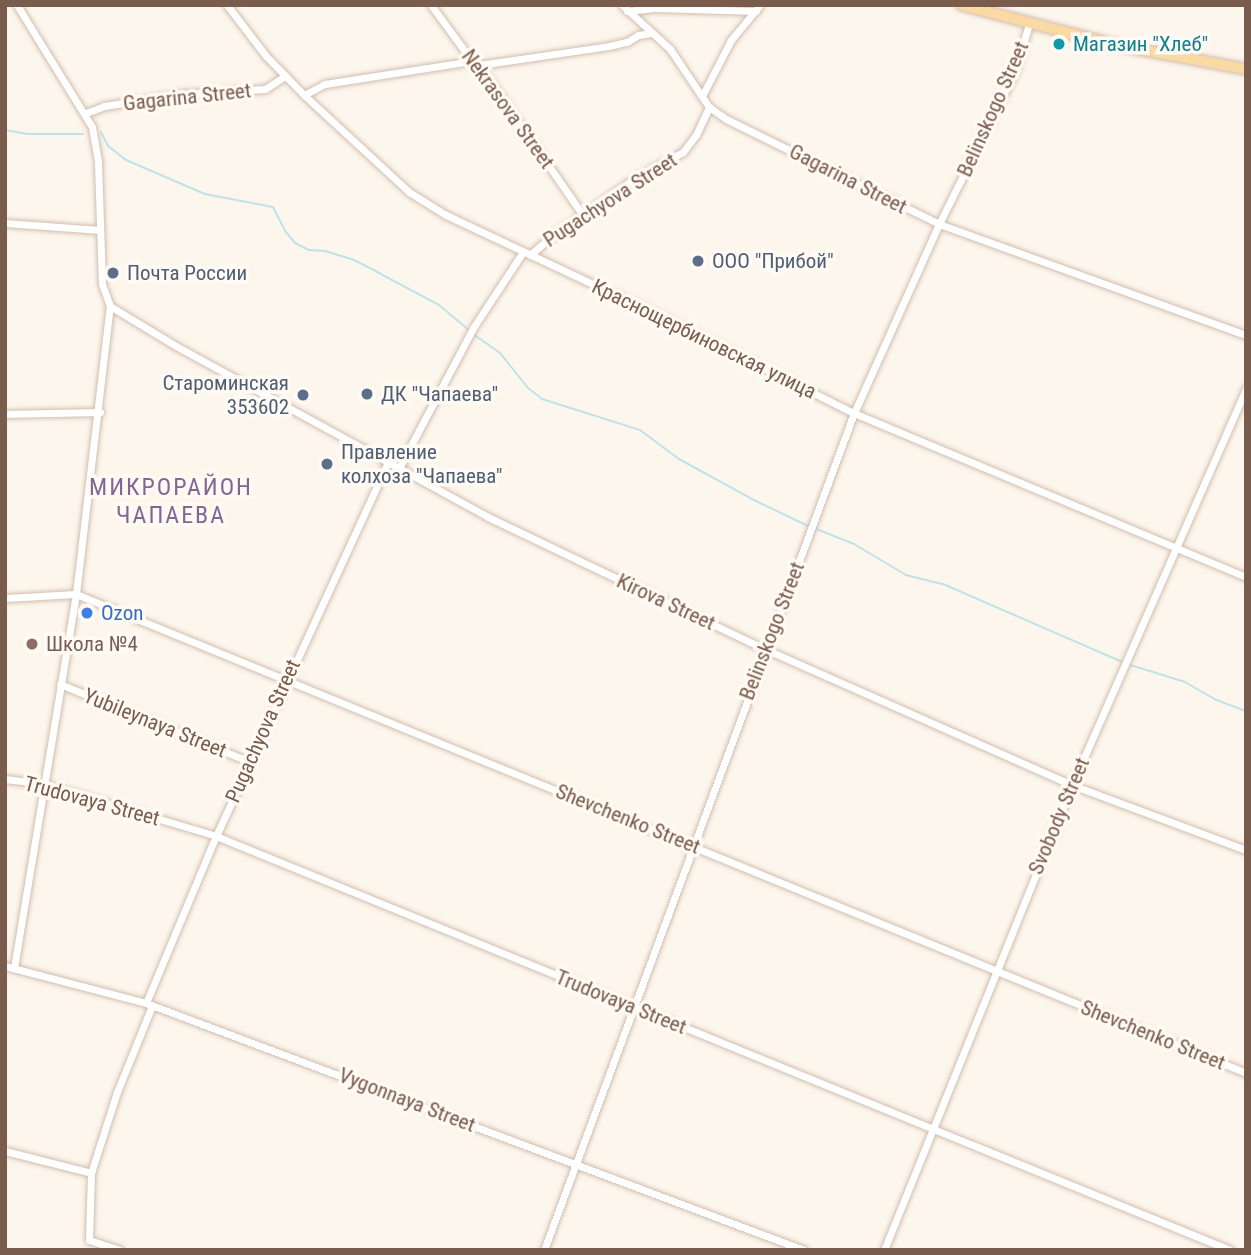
<!DOCTYPE html>
<meta charset="utf-8">
<style>
body{margin:0}
#map{position:relative;width:1251px;height:1255px;overflow:hidden;background:#fdf6ec;font-family:"Roboto Condensed",sans-serif}
div>[style]{position:absolute}
[style*='--x']{left:calc(var(--x)*1px);top:calc(var(--y)*1px);width:calc(var(--w)*1px);rotate:calc(var(--a)*1deg)}
.stream>*{height:2px;margin:-1px;padding:0 1px;transform-origin:1px;border-radius:1px;background:#bfe3e8}
.roads{filter:drop-shadow(0 0 2px #d1beb0) drop-shadow(0 0 2px #d1beb0)}
.minor>*{height:7px;margin:-3.5px;padding:0 3.5px;transform-origin:3.5px;border-radius:3.5px;background:#fff}
.major>*{height:10px;margin:-5px;padding:0 5px;transform-origin:5px;border-radius:5px;background:#fbd9a5}
.dots>*{width:19px;height:19px;translate:-50% -50%;box-sizing:border-box;border:4px solid #fffaf3;border-radius:50%}
span{translate:-50% -50%;white-space:nowrap;text-align:center;line-height:1.15;-webkit-text-stroke:7px #fffaf3;paint-order:stroke}
.culture-label{font-size:21px;color:#0d838f}
.left{translate:0 -50%;text-align:left}
.street-label{font-size:21px;color:#7a5c4d}
.service-label{font-size:21px;color:#4e5e75}
.right{translate:-100% -50%;text-align:right}
.shop-label{font-size:21px;color:#366cbe}
.education-label{font-size:21px;color:#785e54}
.quarter-label{font-size:24px;color:#846695;letter-spacing:2px}
.frame{position:absolute;inset:0;border:7px solid #7a5c4d;pointer-events:none}
</style>
<div id="map">
<div class="stream">
<i style="--x:5;--y:130;--w:23;--a:10"></i>
<i style="--x:28;--y:134;--w:55;--a:0"></i>
<i style="--x:101;--y:132;--w:16;--a:63"></i>
<i style="--x:108;--y:146;--w:23;--a:38"></i>
<i style="--x:126;--y:160;--w:86;--a:23.3"></i>
<i style="--x:205;--y:194;--w:69;--a:10.8"></i>
<i style="--x:273;--y:207;--w:27;--a:63"></i>
<i style="--x:285;--y:231;--w:16;--a:50"></i>
<i style="--x:295;--y:243;--w:16;--a:27"></i>
<i style="--x:309;--y:250;--w:16;--a:4"></i>
<i style="--x:325;--y:251;--w:28;--a:17"></i>
<i style="--x:352;--y:259;--w:28;--a:27"></i>
<i style="--x:377;--y:272;--w:70;--a:28"></i>
<i style="--x:439;--y:305;--w:39;--a:40"></i>
<i style="--x:473;--y:334;--w:33;--a:35"></i>
<i style="--x:500;--y:353;--w:45;--a:51.3"></i>
<i style="--x:528;--y:388;--w:18;--a:38"></i>
<i style="--x:542;--y:399;--w:103;--a:17.6"></i>
<i style="--x:640;--y:430;--w:49;--a:36.6"></i>
<i style="--x:679;--y:459;--w:85;--a:28.7"></i>
<i style="--x:754;--y:500;--w:60;--a:25.7"></i>
<i style="--x:814;--y:528;--w:43;--a:21.8"></i>
<i style="--x:854;--y:544;--w:61;--a:30.8"></i>
<i style="--x:906;--y:575;--w:38;--a:14"></i>
<i style="--x:943;--y:584;--w:195;--a:23.5"></i>
<i style="--x:1127;--y:664;--w:61;--a:17.2"></i>
<i style="--x:1185;--y:682;--w:34;--a:30"></i>
<i style="--x:1214;--y:699;--w:34;--a:21"></i>
</div>
<div class="roads">
<div class="minor">
<i style="--x:227;--y:5;--w:64;--a:52.6"></i>
<i style="--x:266;--y:56;--w:54;--a:45.7"></i>
<i style="--x:304;--y:95;--w:143;--a:42.7"></i>
<i style="--x:409;--y:192;--w:44;--a:31.9"></i>
<i style="--x:446;--y:215;--w:223;--a:25.2"></i>
<i style="--x:648;--y:310;--w:230;--a:26.6"></i>
<i style="--x:854;--y:413;--w:425;--a:22.7"></i>
<i style="--x:431;--y:5;--w:69;--a:53.8"></i>
<i style="--x:472;--y:61;--w:8;--a:30"></i>
<i style="--x:479;--y:65;--w:183;--a:55.3"></i>
<i style="--x:622;--y:5;--w:65;--a:42.5"></i>
<i style="--x:670;--y:49;--w:70;--a:56.1"></i>
<i style="--x:709;--y:107;--w:21;--a:35"></i>
<i style="--x:726;--y:119;--w:237;--a:26.2"></i>
<i style="--x:939;--y:224;--w:326;--a:19.9"></i>
<i style="--x:627;--y:11;--w:30;--a:-6"></i>
<i style="--x:657;--y:8;--w:99;--a:1.7"></i>
<i style="--x:479;--y:65;--w:131;--a:-8.3"></i>
<i style="--x:609;--y:46;--w:18;--a:-13"></i>
<i style="--x:627;--y:42;--w:13;--a:-32"></i>
<i style="--x:638;--y:35;--w:14;--a:-8"></i>
<i style="--x:304;--y:95;--w:24;--a:-28"></i>
<i style="--x:325;--y:84;--w:149;--a:-8.9"></i>
<i style="--x:702;--y:96;--w:63;--a:-62.6"></i>
<i style="--x:731;--y:40;--w:45;--a:-50.4"></i>
<i style="--x:86;--y:113;--w:19;--a:-21"></i>
<i style="--x:104;--y:106;--w:79;--a:-8.7"></i>
<i style="--x:182;--y:94;--w:83;--a:-3.4"></i>
<i style="--x:265;--y:89;--w:24;--a:-33"></i>
<i style="--x:5;--y:223;--w:95;--a:4.2"></i>
<i style="--x:530;--y:255;--w:29;--a:-41"></i>
<i style="--x:552;--y:236;--w:103;--a:-34.8"></i>
<i style="--x:637;--y:177;--w:52;--a:-28.5"></i>
<i style="--x:683;--y:152;--w:21;--a:-53"></i>
<i style="--x:696;--y:135;--w:31;--a:-65"></i>
<i style="--x:110;--y:306;--w:77;--a:31.2"></i>
<i style="--x:176;--y:346;--w:356;--a:28.7"></i>
<i style="--x:488;--y:517;--w:100;--a:25.5"></i>
<i style="--x:578;--y:560;--w:207;--a:25.5"></i>
<i style="--x:765;--y:649;--w:336;--a:23.9"></i>
<i style="--x:1072;--y:785;--w:186;--a:20.5"></i>
<i style="--x:5;--y:414;--w:95;--a:-1.2"></i>
<i style="--x:399;--y:468;--w:158;--a:-62.1"></i>
<i style="--x:473;--y:328;--w:91;--a:-56.7"></i>
<i style="--x:5;--y:598;--w:71;--a:-3.2"></i>
<i style="--x:76;--y:594;--w:1264;--a:22.26"></i>
<i style="--x:60;--y:684;--w:205;--a:22.3"></i>
<i style="--x:5;--y:779;--w:38;--a:7"></i>
<i style="--x:43;--y:784;--w:181;--a:16.7"></i>
<i style="--x:216;--y:836;--w:1095;--a:22.21"></i>
<i style="--x:5;--y:966;--w:146;--a:14.7"></i>
<i style="--x:146;--y:1003;--w:703;--a:20.58"></i>
<i style="--x:14;--y:968;--w:379;--a:-80.6"></i>
<i style="--x:76;--y:594;--w:290;--a:-83.3"></i>
<i style="--x:110;--y:306;--w:23;--a:-110"></i>
<i style="--x:102;--y:284;--w:123;--a:-91.9"></i>
<i style="--x:98;--y:161;--w:35;--a:-100"></i>
<i style="--x:92;--y:127;--w:143;--a:-121.6"></i>
<i style="--x:146;--y:1003;--w:181;--a:-67.3"></i>
<i style="--x:216;--y:836;--w:412;--a:-65.3"></i>
<i style="--x:5;--y:1151;--w:89;--a:14.3"></i>
<i style="--x:91;--y:1173;--w:67;--a:91.7"></i>
<i style="--x:89;--y:1240;--w:32;--a:18"></i>
<i style="--x:91;--y:1173;--w:85;--a:-72.2"></i>
<i style="--x:117;--y:1092;--w:93;--a:-67.9"></i>
<i style="--x:544;--y:1250;--w:893;--a:-69.68"></i>
<i style="--x:854;--y:413;--w:207;--a:-65.8"></i>
<i style="--x:939;--y:224;--w:171;--a:-63.6"></i>
<i style="--x:1015;--y:71;--w:49;--a:-73.4"></i>
<i style="--x:884;--y:1250;--w:502;--a:-67.99"></i>
<i style="--x:1072;--y:785;--w:433;--a:-66.3"></i>
</div>
<div class="major">
<i style="--x:961;--y:5;--w:160;--a:14.5"></i>
<i style="--x:1116;--y:45;--w:132;--a:10.5"></i>
</div>
</div>
<div class="dots">
<i style="left:1059px;top:44px;background:#0f9aa8"></i>
<i style="left:698px;top:261px;background:#5c6f8a"></i>
<i style="left:113px;top:273px;background:#5c6f8a"></i>
<i style="left:367px;top:394px;background:#5c6f8a"></i>
<i style="left:303px;top:395px;background:#5c6f8a"></i>
<i style="left:327px;top:464px;background:#5c6f8a"></i>
<i style="left:87px;top:613px;background:#3f7fe0"></i>
<i style="left:32px;top:644px;background:#8d6e63"></i>
</div>
<div class="culture-label">
<span class="left" style="left:1073px;top:44px">Магазин "Хлеб"</span>
</div>
<div class="street-label">
<span style="left:187px;top:97px;rotate:-6deg">Gagarina Street</span>
<span style="left:508px;top:109px;rotate:54deg">Nekrasova Street</span>
<span style="left:993px;top:109px;rotate:-66deg">Belinskogo Street</span>
<span style="left:848px;top:179px;rotate:27deg">Gagarina Street</span>
<span style="left:610px;top:200px;rotate:-33deg">Pugachyova Street</span>
<span style="left:704px;top:339px;rotate:26deg">Краснощербиновская улица</span>
<span style="left:666px;top:602px;rotate:25deg">Kirova Street</span>
<span style="left:772px;top:631px;rotate:-69deg">Belinskogo Street</span>
<span style="left:155px;top:723px;rotate:22deg">Yubileynaya Street</span>
<span style="left:263px;top:731px;rotate:-66deg">Pugachyova Street</span>
<span style="left:92px;top:801px;rotate:15deg">Trudovaya Street</span>
<span style="left:1059px;top:816px;rotate:-67deg">Svobody Street</span>
<span style="left:628px;top:819px;rotate:22deg">Shevchenko Street</span>
<span style="left:621px;top:1002px;rotate:22deg">Trudovaya Street</span>
<span style="left:1153px;top:1035px;rotate:22deg">Shevchenko Street</span>
<span style="left:407px;top:1100px;rotate:21deg">Vygonnaya Street</span>
</div>
<div class="service-label">
<span class="left" style="left:712px;top:261px">ООО "Прибой"</span>
<span class="left" style="left:127px;top:273px">Почта России</span>
<span class="right" style="left:289px;top:395px">Староминская<br>353602</span>
<span class="left" style="left:381px;top:394px">ДК "Чапаева"</span>
<span class="left" style="left:341px;top:464px">Правление<br>колхоза "Чапаева"</span>
</div>
<div class="shop-label">
<span class="left" style="left:101px;top:613px">Ozon</span>
</div>
<div class="education-label">
<span class="left" style="left:46px;top:644px">Школа №4</span>
</div>
<div class="quarter-label">
<span style="left:171px;top:502px">МИКРОРАЙОН<br>ЧАПАЕВА</span>
</div>
<div class="frame"></div>
</div>
